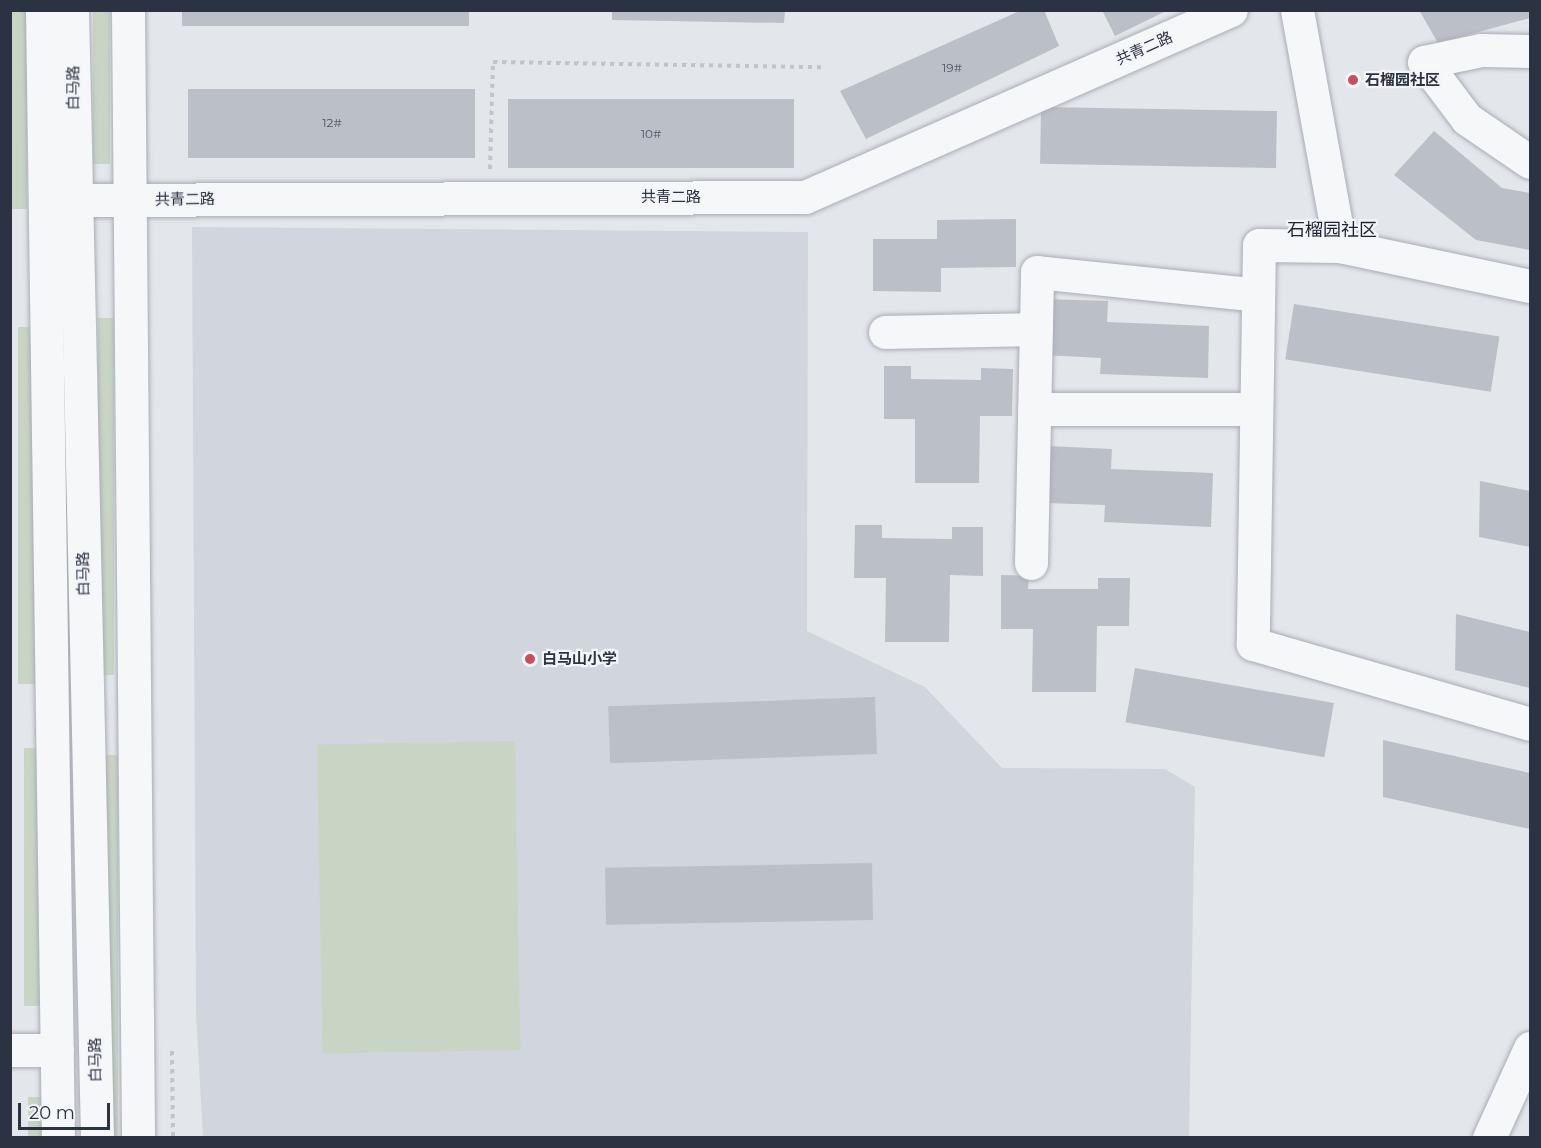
<!DOCTYPE html>
<meta charset="utf-8">
<style>
body{margin:0}
#map{position:relative;width:1541px;height:1148px;overflow:hidden;background:#e3e6eb;font-family:Montserrat,"Noto Sans SC",sans-serif}
div>[style]{position:absolute}
[style*='--x']{left:calc(var(--x)*1px);top:calc(var(--y)*1px);width:calc(var(--w)*1px);rotate:calc(var(--a)*1deg)}
.built>*{inset:0;background:#d1d5dd}
.green>*{inset:0;background:#c8d5c5;transform-origin:0 0}
.building>*{inset:0;background:#bbbfc8;transform-origin:0 0}
.path>*{height:4px;margin-top:-2px;transform-origin:0;background:repeating-linear-gradient(90deg,#c1c4ca 0 4.5px,transparent 0 9px)}
.roads{filter:drop-shadow(0 0 2px #a8adb5) drop-shadow(0 0 2px #a8adb5)}
.minor>*{height:33px;margin:-16.5px;padding:0 16.5px;transform-origin:16.5px;border-radius:16.5px;background:#f6f7f9}
.tertiary>*{height:33px;margin:-16.5px;padding:0 16.5px;transform-origin:16.5px;border-radius:16.5px;background:#f6f7f9}
.dots>*{width:16px;height:16px;translate:-50% -50%;box-sizing:border-box;border:3px solid #f3f5f8;border-radius:50%}
span{translate:-50% -50%;white-space:nowrap;text-align:center;line-height:1.15;-webkit-text-stroke:4.5px #f3f5f8;paint-order:stroke}
.number-label{font-size:12px;color:#4f5664}
.number-label span{-webkit-text-stroke-width:0}
.street-label{font-size:15px;color:#2b3343}
.poi-label{font-size:15px;color:#2b3343;font-weight:700}
.left{translate:0 -50%;text-align:left}
.quarter-label{font-size:18px;color:#1d2434}
.frame{position:absolute;inset:0;border:12px solid #2b3343;pointer-events:none}
.scale{position:absolute;left:18px;top:1103px;width:92px;height:27px;box-sizing:border-box;border:3px solid #2b3343;border-top:0;padding-left:8px;font-size:18px;line-height:21px;white-space:nowrap;color:#2b3343;-webkit-text-stroke:4px #f3f5f8;paint-order:stroke}
</style>
<div id="map">
<div class="built">
<i style="clip-path:polygon(192px 227px,808px 232px,807px 631px,925px 687px,1002px 768px,1165px 769px,1195px 787px,1189px 1137px,203px 1137px,196px 1014px)"></i>
</div>
<div class="green">
<i style="left:11px;top:11px;width:16px;height:198px"></i>
<i style="left:93px;top:11px;width:17px;height:153px"></i>
<i style="left:98px;top:318px;width:16px;height:357px"></i>
<i style="left:18px;top:327px;width:17px;height:357px"></i>
<i style="left:515px;top:741px;width:309px;height:198px;rotate:89deg"></i>
<i style="left:24px;top:748px;width:17px;height:258px"></i>
<i style="left:102px;top:755px;width:16px;height:382px"></i>
<i style="left:28px;top:1097px;width:16px;height:41px"></i>
</div>
<div class="building">
<i style="left:182px;top:10px;width:287px;height:16px"></i>
<i style="clip-path:polygon(612px 10px,785px 10px,784px 23px,612px 20px)"></i>
<i style="clip-path:polygon(1022px 10px,1044px 10px,1059px 46px,866px 139px,840px 91px)"></i>
<i style="clip-path:polygon(1102px 10px,1168px 10px,1115px 36px)"></i>
<i style="clip-path:polygon(1419px 10px,1530px 10px,1530px 18px,1438px 43px)"></i>
<i style="left:188px;top:89px;width:287px;height:69px"></i>
<i style="left:508px;top:99px;width:286px;height:69px"></i>
<i style="left:1277px;top:111px;width:57px;height:236px;rotate:91deg"></i>
<i style="clip-path:polygon(1434px 131px,1502px 188px,1530px 193px,1530px 250px,1476px 240px,1394px 175px)"></i>
<i style="clip-path:polygon(1016px 219px,1016px 267px,941px 268px,941px 292px,873px 291px,873px 239px,937px 239px,937px 220px)"></i>
<i style="clip-path:polygon(1044px 299px,1108px 301px,1107px 322px,1209px 326px,1208px 378px,1100px 374px,1101px 358px,1042px 355px)"></i>
<i style="left:1294px;top:304px;width:208px;height:56px;rotate:9deg"></i>
<i style="clip-path:polygon(884px 366px,911px 366px,911px 379px,981px 380px,981px 368px,1013px 369px,1012px 416px,980px 416px,979px 483px,915px 483px,915px 419px,884px 419px)"></i>
<i style="clip-path:polygon(1048px 446px,1112px 449px,1111px 469px,1213px 473px,1211px 527px,1104px 522px,1105px 505px,1046px 503px)"></i>
<i style="clip-path:polygon(1480px 481px,1530px 491px,1530px 547px,1479px 537px)"></i>
<i style="clip-path:polygon(855px 525px,882px 525px,882px 538px,952px 539px,952px 527px,983px 527px,983px 576px,950px 575px,949px 642px,885px 642px,886px 578px,854px 578px)"></i>
<i style="clip-path:polygon(1001px 575px,1029px 576px,1028px 589px,1098px 589px,1098px 578px,1130px 578px,1129px 626px,1097px 626px,1096px 692px,1032px 692px,1033px 629px,1001px 629px)"></i>
<i style="clip-path:polygon(1456px 614px,1530px 632px,1530px 688px,1455px 670px)"></i>
<i style="left:1135px;top:668px;width:202px;height:55px;rotate:10deg"></i>
<i style="left:875px;top:697px;width:57px;height:267px;rotate:88deg"></i>
<i style="clip-path:polygon(1383px 740px,1530px 773px,1530px 829px,1383px 797px)"></i>
<i style="left:872px;top:863px;width:57px;height:267px;rotate:89deg"></i>
</div>
<div class="path">
<i style="--x:490;--y:169;--w:107;--a:-88.4"></i>
<i style="--x:493;--y:62;--w:330;--a:0.9"></i>
<i style="--x:172;--y:1051;--w:87;--a:89.3"></i>
</div>
<div class="roads">
<div class="minor">
<i style="--x:1297;--y:10;--w:240;--a:79.7"></i>
<i style="--x:1340;--y:246;--w:194;--a:11.9"></i>
<i style="--x:1530;--y:51;--w:49;--a:-178.8"></i>
<i style="--x:1481;--y:50;--w:58;--a:168.1"></i>
<i style="--x:1424;--y:62;--w:71;--a:53"></i>
<i style="--x:1467;--y:119;--w:76;--a:34.3"></i>
<i style="--x:73;--y:200;--w:732;--a:-0.23"></i>
<i style="--x:805;--y:197;--w:465;--a:-23.7"></i>
<i style="--x:1340;--y:246;--w:81;--a:-179.3"></i>
<i style="--x:1259;--y:245;--w:399;--a:90.9"></i>
<i style="--x:1253;--y:644;--w:288;--a:16.1"></i>
<i style="--x:885;--y:332;--w:151;--a:-1.1"></i>
<i style="--x:1034;--y:409;--w:222;--a:0"></i>
<i style="--x:1031;--y:563;--w:291;--a:-88.8"></i>
<i style="--x:1037;--y:272;--w:222;--a:5.9"></i>
<i style="--x:10;--y:1050;--w:47;--a:0"></i>
<i style="--x:1489;--y:1138;--w:99;--a:-65.5"></i>
</div>
<div class="tertiary">
<i style="--x:42;--y:10;--w:1128;--a:89.19"></i>
<i style="--x:72;--y:10;--w:1128;--a:88.73"></i>
<i style="--x:128;--y:10;--w:1128;--a:89.49"></i>
</div>
</div>
<div class="dots">
<i style="left:1353px;top:80px;background:#cb4d59"></i>
<i style="left:530px;top:659px;background:#cb4d59"></i>
</div>
<div class="number-label">
<span style="left:952px;top:68px">19#</span>
<span style="left:332px;top:123px">12#</span>
<span style="left:651px;top:134px">10#</span>
</div>
<div class="street-label">
<span style="left:1144px;top:48px;rotate:-24deg">共青二路</span>
<span style="left:73px;top:88px;rotate:-90deg">白马路</span>
<span style="left:671px;top:197px">共青二路</span>
<span style="left:185px;top:199px;rotate:-1deg">共青二路</span>
<span style="left:83px;top:574px;rotate:-91deg">白马路</span>
<span style="left:95px;top:1060px;rotate:-91deg">白马路</span>
</div>
<div class="poi-label">
<span class="left" style="left:1365px;top:80px">石榴园社区</span>
<span class="left" style="left:542px;top:659px">白马山小学</span>
</div>
<div class="quarter-label">
<span style="left:1332px;top:230px">石榴园社区</span>
</div>
<div class="frame"></div>
<div class="scale">20 m</div>
</div>
